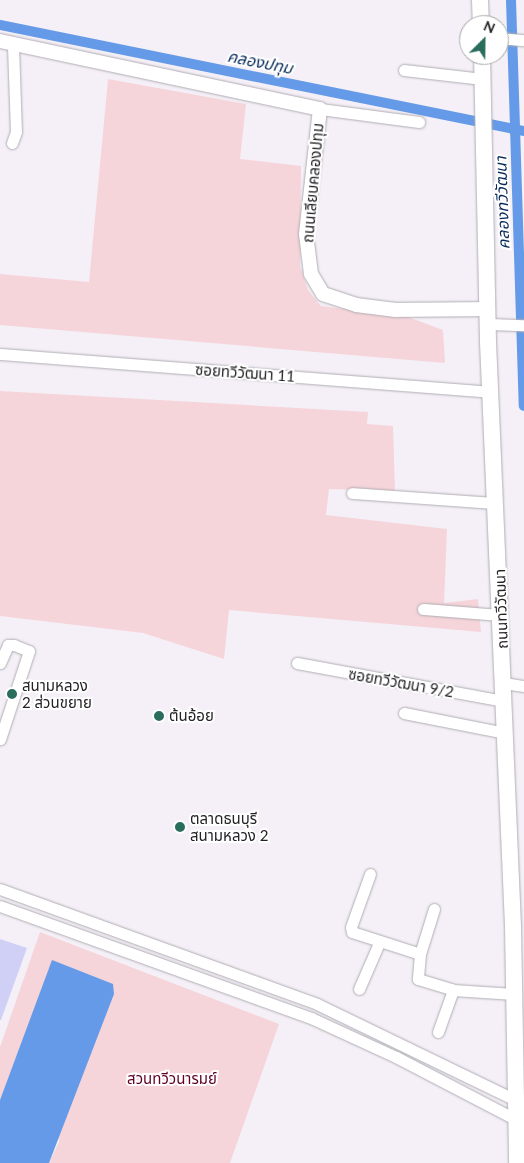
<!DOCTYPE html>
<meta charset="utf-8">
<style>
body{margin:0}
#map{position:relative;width:524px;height:1163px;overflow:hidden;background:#f5f0f7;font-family:Lato,"Noto Sans Thai",sans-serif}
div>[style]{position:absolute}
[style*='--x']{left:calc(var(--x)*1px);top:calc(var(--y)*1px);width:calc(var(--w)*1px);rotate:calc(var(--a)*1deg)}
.green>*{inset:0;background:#f5d5da}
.water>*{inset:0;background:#649ae7}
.canal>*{height:10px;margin:-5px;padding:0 5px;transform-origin:5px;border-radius:5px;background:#649ae7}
.building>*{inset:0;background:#d0d0f6}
.roads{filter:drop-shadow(0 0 1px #b0acb3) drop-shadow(0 0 1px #b0acb3)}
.minor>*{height:11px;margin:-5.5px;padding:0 5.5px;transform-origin:5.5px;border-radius:5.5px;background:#fff}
.tertiary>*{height:14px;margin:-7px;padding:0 7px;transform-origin:7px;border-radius:7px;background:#fff}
.secondary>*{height:16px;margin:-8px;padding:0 8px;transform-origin:8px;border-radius:8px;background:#fff}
.dots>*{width:14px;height:14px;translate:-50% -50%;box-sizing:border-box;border:2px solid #fff;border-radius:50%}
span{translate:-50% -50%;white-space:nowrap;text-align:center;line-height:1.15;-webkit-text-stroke:4px #fff;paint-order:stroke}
.street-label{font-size:15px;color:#242225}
.poi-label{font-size:15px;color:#242225}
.left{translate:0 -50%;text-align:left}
.park-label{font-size:15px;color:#5f0024}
.water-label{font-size:16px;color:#062959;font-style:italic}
.north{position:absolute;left:459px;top:15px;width:50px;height:50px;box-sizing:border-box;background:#fff;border:1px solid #a7a7a8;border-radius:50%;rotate:23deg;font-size:14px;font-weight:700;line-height:20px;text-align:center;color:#242225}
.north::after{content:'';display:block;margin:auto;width:18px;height:22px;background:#2a6d5d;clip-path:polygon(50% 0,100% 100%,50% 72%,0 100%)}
</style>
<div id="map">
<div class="green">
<i style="clip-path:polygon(108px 79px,246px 104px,240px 159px,301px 166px,300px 266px,308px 290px,321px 306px,408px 317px,443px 330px,445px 363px,0 325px,0 274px,89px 282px)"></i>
<i style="clip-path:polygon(0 391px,368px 412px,367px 424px,393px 426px,395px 491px,329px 489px,326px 515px,447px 529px,444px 603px,478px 599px,481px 632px,229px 610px,224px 659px,143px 633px,0 616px)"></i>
<i style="clip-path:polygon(40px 932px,279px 1024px,230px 1163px,49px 1163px,59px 1142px,53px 960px,0 1100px,0 1047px)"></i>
</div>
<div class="water">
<i style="clip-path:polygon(52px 960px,113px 984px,114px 994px,49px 1163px,0 1163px,0 1100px)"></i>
</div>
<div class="canal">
<i style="--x:511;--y:0;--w:406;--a:88.2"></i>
<i style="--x:0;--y:25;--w:535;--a:11.44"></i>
</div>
<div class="building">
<i style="clip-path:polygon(0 939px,27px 948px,1px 1020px,0 1020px)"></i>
</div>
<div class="roads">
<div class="minor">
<i style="--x:499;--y:38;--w:25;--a:5"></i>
<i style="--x:404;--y:70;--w:79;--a:6.6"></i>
<i style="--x:320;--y:109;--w:100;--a:7.5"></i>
<i style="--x:12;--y:143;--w:12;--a:-70"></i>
<i style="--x:16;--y:132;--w:88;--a:-92"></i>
<i style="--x:489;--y:324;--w:35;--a:2"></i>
<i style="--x:0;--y:354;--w:492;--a:4.4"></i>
<i style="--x:352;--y:493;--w:144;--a:4"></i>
<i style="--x:423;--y:609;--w:78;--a:4.4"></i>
<i style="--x:0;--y:663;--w:20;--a:-66"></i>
<i style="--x:8;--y:645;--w:6;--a:0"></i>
<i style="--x:14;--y:645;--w:16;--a:22"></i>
<i style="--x:29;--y:651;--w:93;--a:108.2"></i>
<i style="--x:297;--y:663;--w:211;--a:10.4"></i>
<i style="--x:504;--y:683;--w:20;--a:9"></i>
<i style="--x:404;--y:713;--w:104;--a:11.1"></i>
<i style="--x:370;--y:874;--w:56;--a:109.7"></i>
<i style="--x:351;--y:927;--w:5;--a:79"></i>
<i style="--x:352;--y:932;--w:71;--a:17.9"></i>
<i style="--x:0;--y:889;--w:337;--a:19.9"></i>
<i style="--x:317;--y:1004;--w:221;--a:25.8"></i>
<i style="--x:0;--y:906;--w:331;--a:19.8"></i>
<i style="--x:311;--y:1018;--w:94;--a:24.6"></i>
<i style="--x:396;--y:1057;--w:136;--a:27.5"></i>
<i style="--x:434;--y:909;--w:47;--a:107.3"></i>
<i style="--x:420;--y:954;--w:25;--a:95"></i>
<i style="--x:418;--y:979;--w:37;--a:17"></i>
<i style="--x:453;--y:990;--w:61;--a:3.8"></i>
<i style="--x:359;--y:989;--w:50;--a:-66.5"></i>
<i style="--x:438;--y:1032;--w:45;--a:-70.3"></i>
</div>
<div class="tertiary">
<i style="--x:0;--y:41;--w:327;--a:12"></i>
<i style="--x:320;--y:109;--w:126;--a:96.4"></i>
<i style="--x:306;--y:234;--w:40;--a:82.9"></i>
<i style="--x:311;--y:274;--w:23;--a:59"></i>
<i style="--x:323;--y:294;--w:35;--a:18"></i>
<i style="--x:356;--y:305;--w:40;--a:7.1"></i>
<i style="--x:396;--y:310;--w:92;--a:-0.6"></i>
</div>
<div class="secondary">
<i style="--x:480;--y:0;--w:25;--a:88"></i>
<i style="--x:482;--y:55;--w:287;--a:88.8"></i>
<i style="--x:488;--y:342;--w:586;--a:87.55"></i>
<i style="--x:513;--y:927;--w:236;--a:89"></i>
</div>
</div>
<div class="dots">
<i style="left:12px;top:694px;background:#2a6d5d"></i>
<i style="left:159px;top:716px;background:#2a6d5d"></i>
<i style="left:180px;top:827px;background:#2a6d5d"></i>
</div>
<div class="street-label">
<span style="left:313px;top:183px;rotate:-85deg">ถนนเลียบคลองปทุม</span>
<span style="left:245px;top:373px;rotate:4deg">ซอยทวีวัฒนา 11</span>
<span style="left:501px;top:609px;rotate:-92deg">ถนนทวีวัฒนา</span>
<span style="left:401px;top:683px;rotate:10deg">ซอยทวีวัฒนา 9/2</span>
</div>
<div class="poi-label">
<span class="left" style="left:22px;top:694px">สนามหลวง<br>2 ส่วนขยาย</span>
<span class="left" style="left:169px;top:716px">ต้นอ้อย</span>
<span class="left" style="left:190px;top:827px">ตลาดธนบุรี<br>สนามหลวง 2</span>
</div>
<div class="park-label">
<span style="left:172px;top:1079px">สวนทวีวนารมย์</span>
</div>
<div class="water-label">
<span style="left:260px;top:62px;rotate:11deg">คลองปทุม</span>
<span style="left:502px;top:203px;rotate:-92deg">คลองทวีวัฒนา</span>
</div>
<div class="north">N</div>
</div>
